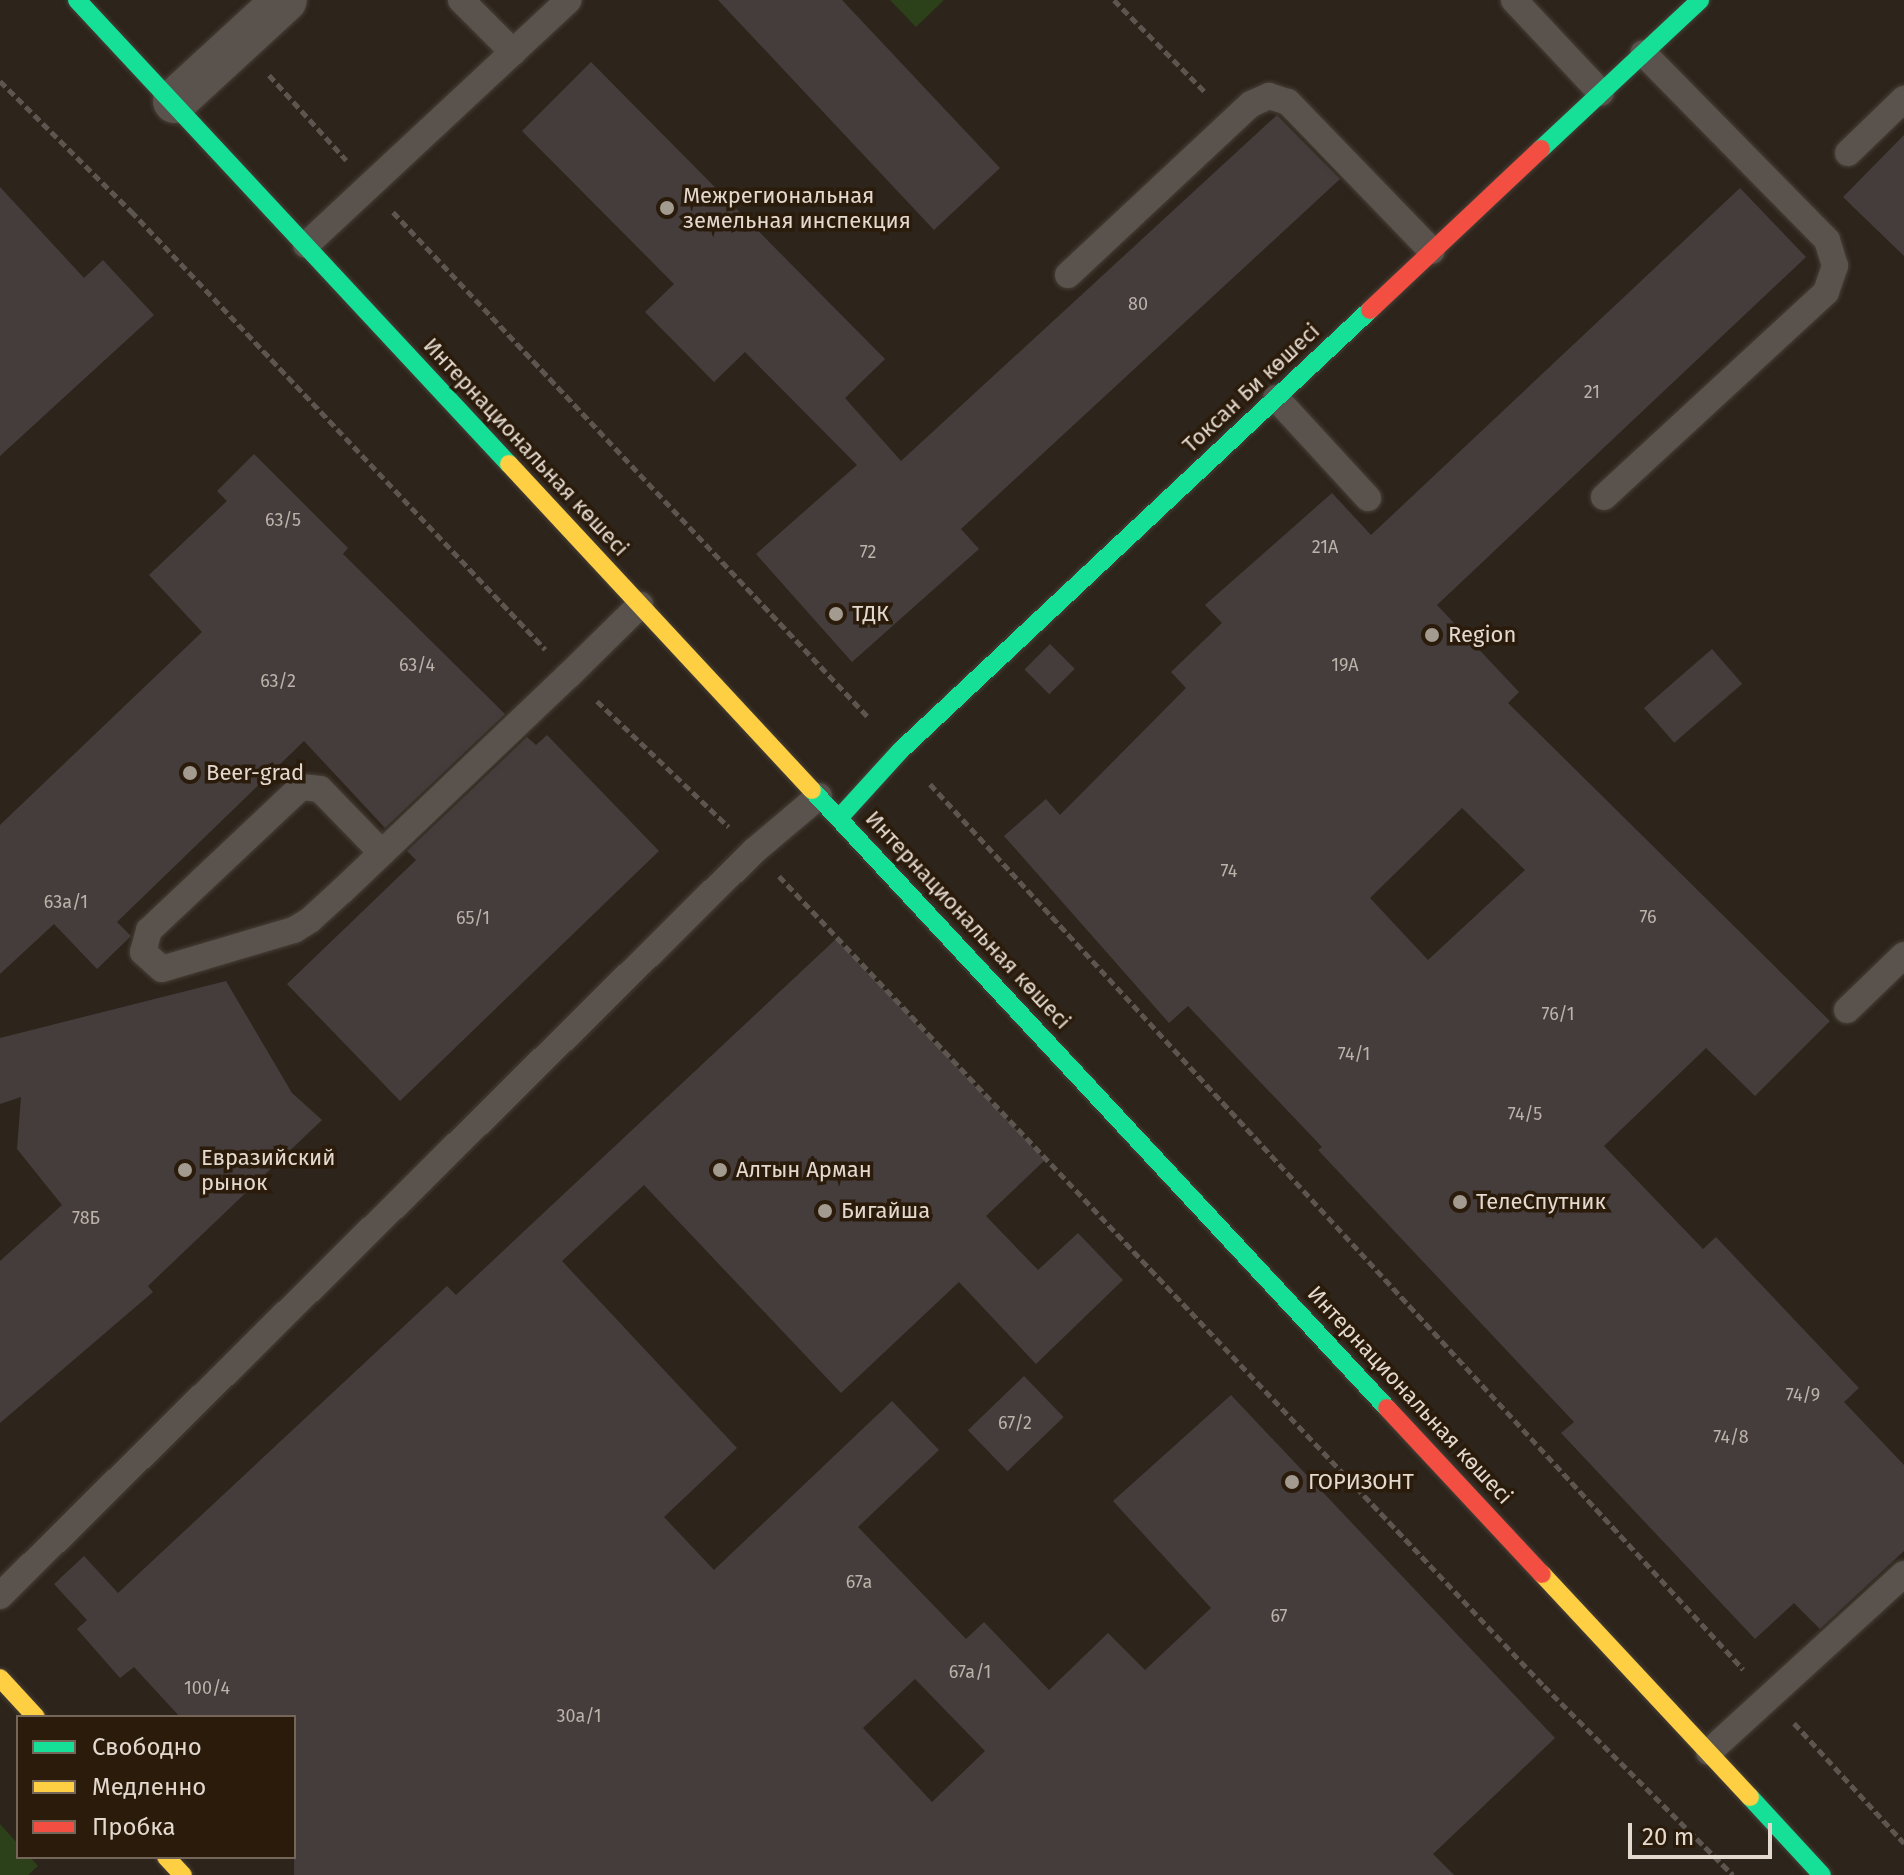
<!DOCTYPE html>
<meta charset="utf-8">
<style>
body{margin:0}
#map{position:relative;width:1904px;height:1875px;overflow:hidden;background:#2d241b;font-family:"Fira Sans",sans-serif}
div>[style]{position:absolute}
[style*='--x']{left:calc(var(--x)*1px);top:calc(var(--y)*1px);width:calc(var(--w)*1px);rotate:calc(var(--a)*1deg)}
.green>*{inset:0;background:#2c411a}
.building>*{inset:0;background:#453d3c;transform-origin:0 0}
.path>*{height:5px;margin-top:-2.5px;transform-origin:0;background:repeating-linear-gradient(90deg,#5d5650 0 8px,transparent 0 12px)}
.roads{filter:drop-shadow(0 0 2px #463f37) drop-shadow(0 0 2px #463f37)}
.lane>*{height:26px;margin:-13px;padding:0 13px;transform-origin:13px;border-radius:13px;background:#5a534d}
.street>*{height:44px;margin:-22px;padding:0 22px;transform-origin:22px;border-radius:22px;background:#5a534d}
.fast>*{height:18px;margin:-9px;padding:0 9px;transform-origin:9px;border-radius:9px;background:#16e098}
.slow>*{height:18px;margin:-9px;padding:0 9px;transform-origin:9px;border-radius:9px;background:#ffcf43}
.jam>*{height:18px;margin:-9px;padding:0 9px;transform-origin:9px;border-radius:9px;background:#f24e42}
.dots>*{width:22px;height:22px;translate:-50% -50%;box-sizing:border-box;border:4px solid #2a1b0b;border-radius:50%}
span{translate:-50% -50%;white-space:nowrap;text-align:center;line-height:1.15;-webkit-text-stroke:7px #2a1b0b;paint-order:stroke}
.number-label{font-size:18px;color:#bcb2aa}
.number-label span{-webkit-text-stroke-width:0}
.poi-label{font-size:22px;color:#e3d9cf}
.left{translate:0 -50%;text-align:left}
.street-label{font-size:22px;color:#e3d9cf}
.legend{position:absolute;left:16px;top:1715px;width:280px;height:144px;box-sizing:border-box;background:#2a1b0b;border:2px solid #746759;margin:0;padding:10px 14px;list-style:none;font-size:24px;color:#e3d9cf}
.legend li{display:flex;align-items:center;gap:16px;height:40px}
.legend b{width:40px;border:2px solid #746759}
.scale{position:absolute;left:1628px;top:1823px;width:144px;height:36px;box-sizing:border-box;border:4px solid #e3d9cf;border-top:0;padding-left:10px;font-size:24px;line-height:28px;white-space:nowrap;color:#e3d9cf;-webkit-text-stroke:6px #2a1b0b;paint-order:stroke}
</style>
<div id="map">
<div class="green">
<i style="clip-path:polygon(890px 0,944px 0,916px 27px)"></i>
<i style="clip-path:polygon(0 1824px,18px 1844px,18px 1857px,30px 1857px,38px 1866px,28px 1875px,0 1875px)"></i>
</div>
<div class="building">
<i style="clip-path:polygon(718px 0,842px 0,1000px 168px,934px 230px)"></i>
<i style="clip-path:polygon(591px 62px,885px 359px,845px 398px,901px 461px,1277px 115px,1340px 179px,961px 529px,979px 549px,852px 662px,756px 554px,857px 465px,745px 352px,714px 382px,645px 312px,674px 284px,522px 131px)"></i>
<i style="clip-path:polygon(1904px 135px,1904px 256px,1843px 197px)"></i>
<i style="clip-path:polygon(0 187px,84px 278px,103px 260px,154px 315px,0 456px)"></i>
<i style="clip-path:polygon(evenodd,1740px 188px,1806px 257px,1437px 605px,1519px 692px,1508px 703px,1830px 1021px,1755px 1096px,1706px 1048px,1604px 1146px,1703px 1249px,1716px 1237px,1859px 1388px,1844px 1402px,1904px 1465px,1904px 1551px,1820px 1629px,1794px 1603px,1755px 1639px,1561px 1433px,1574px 1422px,1318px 1150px,1322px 1147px,1188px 1006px,1169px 1023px,1004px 836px,1046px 799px,1060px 815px,1186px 688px,1171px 672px,1222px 623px,1205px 605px,1332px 493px,1371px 535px,1740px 188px,1462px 808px,1525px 870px,1428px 960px,1370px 898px,1462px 808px)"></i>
<i style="clip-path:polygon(254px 454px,348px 548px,343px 554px,505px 714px,385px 828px,304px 741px,117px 922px,131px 936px,97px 969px,54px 924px,0 974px,0 825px,202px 632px,149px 575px,227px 501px,217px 491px)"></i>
<i style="left:1050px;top:644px;width:35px;height:36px;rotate:45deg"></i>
<i style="left:1712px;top:649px;width:46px;height:90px;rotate:49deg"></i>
<i style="clip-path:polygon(547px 735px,659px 851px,400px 1101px,287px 984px,416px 860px,407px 851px,527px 737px,536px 745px)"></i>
<i style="clip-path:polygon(evenodd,836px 939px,1045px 1160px,986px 1216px,1038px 1270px,1078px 1233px,1123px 1280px,1036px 1364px,959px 1282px,841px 1393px,644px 1185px,562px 1261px,737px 1448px,664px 1517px,714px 1570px,892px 1401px,939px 1450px,858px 1527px,966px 1639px,984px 1622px,1049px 1690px,1108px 1633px,1145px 1670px,1211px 1608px,1113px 1501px,1231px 1395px,1555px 1738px,1433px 1854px,1454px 1875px,294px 1875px,294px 1717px,180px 1717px,134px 1667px,120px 1678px,77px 1629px,87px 1620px,54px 1584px,84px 1556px,118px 1593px,447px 1286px,456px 1295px,836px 939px,915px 1679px,985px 1751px,932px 1802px,863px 1728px,915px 1679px)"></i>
<i style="clip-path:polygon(226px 981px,292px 1093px,322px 1120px,148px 1286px,153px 1292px,0 1423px,0 1261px,62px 1205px,17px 1149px,21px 1097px,0 1104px,0 1038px)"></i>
<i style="left:1024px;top:1376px;width:57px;height:78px;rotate:46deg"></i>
</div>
<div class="path">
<i style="--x:1114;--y:0;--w:132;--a:45.3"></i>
<i style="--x:269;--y:75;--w:115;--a:47.8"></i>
<i style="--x:0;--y:81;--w:185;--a:44.8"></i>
<i style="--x:131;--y:211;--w:603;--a:46.61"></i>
<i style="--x:393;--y:212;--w:693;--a:46.75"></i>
<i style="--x:597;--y:701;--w:182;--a:43.7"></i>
<i style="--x:930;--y:784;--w:1202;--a:47.43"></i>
<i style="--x:779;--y:876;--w:1114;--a:46.64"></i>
<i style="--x:1544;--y:1686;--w:267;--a:45"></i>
<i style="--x:1794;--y:1723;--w:163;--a:47.5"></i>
</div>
<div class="roads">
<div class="lane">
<i style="--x:461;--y:0;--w:74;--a:45"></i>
<i style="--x:1514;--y:0;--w:127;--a:46.9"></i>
<i style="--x:1848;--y:153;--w:78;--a:-44"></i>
<i style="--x:306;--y:245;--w:359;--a:-43"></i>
<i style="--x:1068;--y:275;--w:250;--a:-43.1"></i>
<i style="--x:1251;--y:104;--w:20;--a:-24"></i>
<i style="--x:1269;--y:96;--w:20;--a:18"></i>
<i style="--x:1288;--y:102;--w:207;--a:46"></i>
<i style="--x:1276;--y:398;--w:136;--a:47.4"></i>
<i style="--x:1604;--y:497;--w:302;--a:-42.7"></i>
<i style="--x:1826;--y:292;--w:28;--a:-71"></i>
<i style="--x:1835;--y:266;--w:27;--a:-107"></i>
<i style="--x:1827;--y:240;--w:262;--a:-134.5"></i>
<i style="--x:382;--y:853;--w:89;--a:-134.1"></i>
<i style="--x:320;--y:789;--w:19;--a:-174"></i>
<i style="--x:301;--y:787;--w:209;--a:136.7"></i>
<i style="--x:149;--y:930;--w:23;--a:105"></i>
<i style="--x:143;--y:952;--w:25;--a:42"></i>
<i style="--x:162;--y:969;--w:138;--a:-16.5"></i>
<i style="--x:294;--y:930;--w:19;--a:-32"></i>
<i style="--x:310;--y:920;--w:45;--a:-42.3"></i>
<i style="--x:343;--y:890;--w:312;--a:-43.6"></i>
<i style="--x:569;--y:675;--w:100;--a:-44.6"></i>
<i style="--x:1847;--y:1010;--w:79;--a:-44"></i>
<i style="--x:0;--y:1596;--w:1060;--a:-44.66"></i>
<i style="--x:754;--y:851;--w:85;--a:-40.2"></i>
<i style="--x:1709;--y:1752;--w:264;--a:-42.4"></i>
</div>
<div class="street">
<i style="--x:175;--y:101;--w:149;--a:-42.6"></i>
</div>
<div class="fast">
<i style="--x:77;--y:0;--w:634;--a:47.05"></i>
<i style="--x:1541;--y:149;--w:218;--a:-43.1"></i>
<i style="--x:812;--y:790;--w:844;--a:47.06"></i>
<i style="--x:840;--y:817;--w:89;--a:-47.7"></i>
<i style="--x:900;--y:751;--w:645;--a:-43.18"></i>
<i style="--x:1750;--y:1797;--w:106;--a:47.3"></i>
</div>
<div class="slow">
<i style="--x:509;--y:464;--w:445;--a:47.1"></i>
<i style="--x:1542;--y:1574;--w:305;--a:47"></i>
<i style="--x:0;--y:1678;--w:53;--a:47.3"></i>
<i style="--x:166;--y:1857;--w:25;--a:47"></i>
</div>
<div class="jam">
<i style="--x:1370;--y:310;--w:235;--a:-43.3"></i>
<i style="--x:1387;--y:1408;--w:227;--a:47"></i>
</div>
</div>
<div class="dots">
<i style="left:667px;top:208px;background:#a39a90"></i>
<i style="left:836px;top:614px;background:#a39a90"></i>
<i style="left:1432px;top:635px;background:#a39a90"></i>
<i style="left:190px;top:773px;background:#a39a90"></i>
<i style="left:185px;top:1170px;background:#a39a90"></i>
<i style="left:720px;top:1170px;background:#a39a90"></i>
<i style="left:1460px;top:1202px;background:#a39a90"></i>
<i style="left:825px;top:1211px;background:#a39a90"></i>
<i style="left:1292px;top:1482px;background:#a39a90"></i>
</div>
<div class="number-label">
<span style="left:1138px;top:304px">80</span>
<span style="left:1592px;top:392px">21</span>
<span style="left:283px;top:520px">63/5</span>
<span style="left:1325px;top:547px">21А</span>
<span style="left:868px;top:552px">72</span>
<span style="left:417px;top:665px">63/4</span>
<span style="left:1345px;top:665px">19А</span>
<span style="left:278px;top:681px">63/2</span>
<span style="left:1229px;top:871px">74</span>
<span style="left:66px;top:902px">63а/1</span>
<span style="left:1648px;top:917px">76</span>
<span style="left:473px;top:918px">65/1</span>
<span style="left:1558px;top:1014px">76/1</span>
<span style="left:1354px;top:1054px">74/1</span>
<span style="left:1525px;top:1114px">74/5</span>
<span style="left:86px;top:1218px">78Б</span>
<span style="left:1803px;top:1395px">74/9</span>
<span style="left:1015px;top:1423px">67/2</span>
<span style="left:1731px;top:1437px">74/8</span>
<span style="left:859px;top:1582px">67а</span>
<span style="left:1279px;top:1616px">67</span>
<span style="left:970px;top:1672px">67а/1</span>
<span style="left:207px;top:1688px">100/4</span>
<span style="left:579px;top:1716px">30а/1</span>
</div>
<div class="poi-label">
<span class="left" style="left:683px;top:208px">Межрегиональная<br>земельная инспекция</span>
<span class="left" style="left:852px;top:614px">ТДК</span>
<span class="left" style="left:1448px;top:635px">Region</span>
<span class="left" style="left:206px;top:773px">Beer-grad</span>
<span class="left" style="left:201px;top:1170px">Евразийский<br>рынок</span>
<span class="left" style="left:736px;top:1170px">Алтын Арман</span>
<span class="left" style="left:1476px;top:1202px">ТелеСпутник</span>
<span class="left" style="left:841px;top:1211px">Бигайша</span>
<span class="left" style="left:1308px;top:1482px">ГОРИЗОНТ</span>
</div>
<div class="street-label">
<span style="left:1251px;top:388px;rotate:-43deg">Токсан Би көшесі</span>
<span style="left:526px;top:447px;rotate:47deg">Интернациональная көшесі</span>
<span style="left:968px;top:920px;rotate:47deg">Интернациональная көшесі</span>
<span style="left:1410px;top:1395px;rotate:47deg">Интернациональная көшесі</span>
</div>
<ul class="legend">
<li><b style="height:10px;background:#16e098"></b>Свободно</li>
<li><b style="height:10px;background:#ffcf43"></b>Медленно</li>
<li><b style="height:10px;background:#f24e42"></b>Пробка</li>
</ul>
<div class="scale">20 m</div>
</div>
